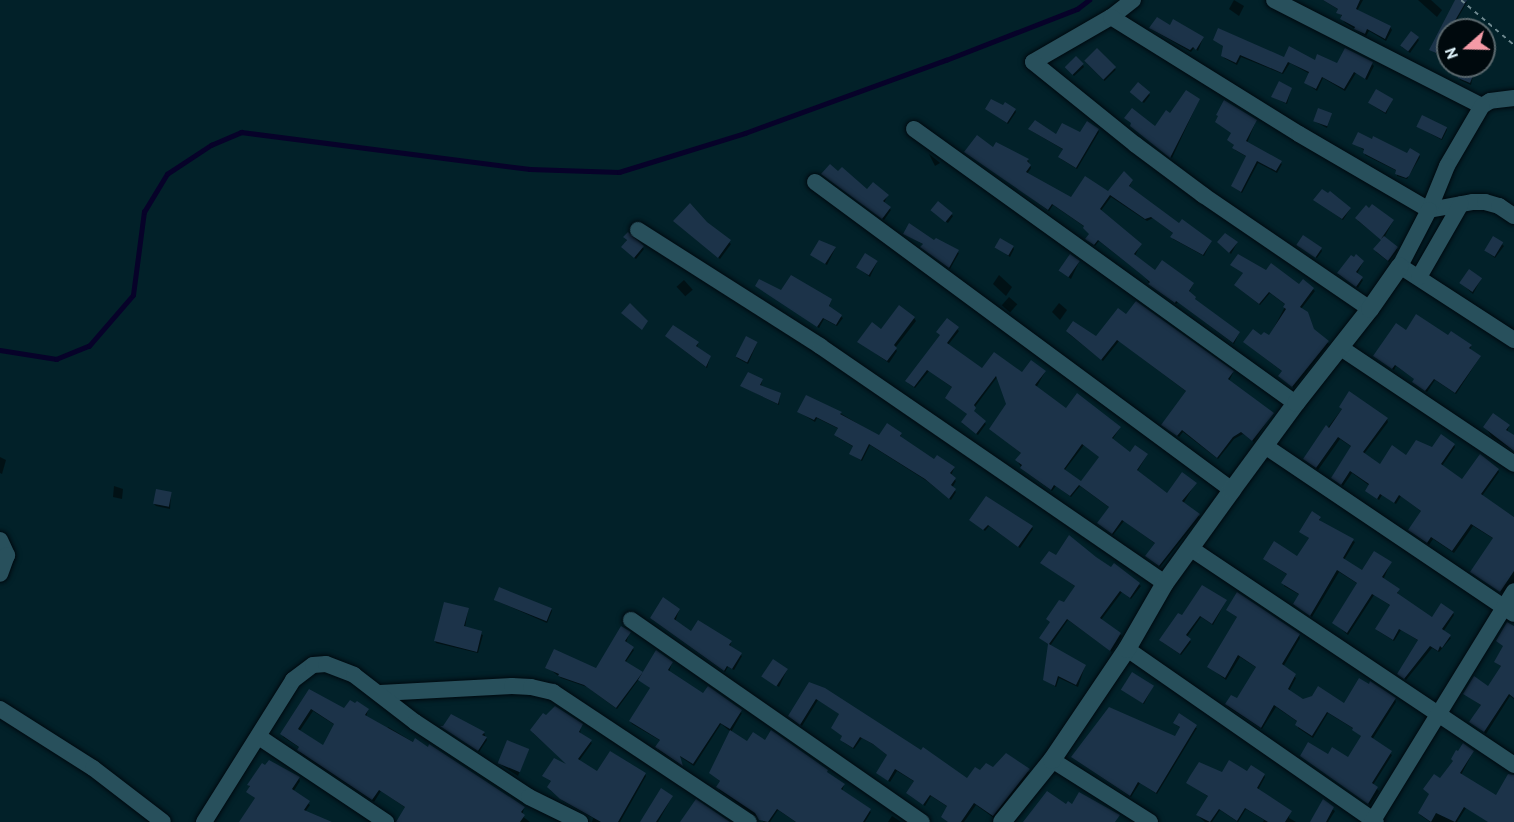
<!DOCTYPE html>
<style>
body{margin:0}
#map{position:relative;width:1514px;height:822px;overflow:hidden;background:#022129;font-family:"PT Sans",sans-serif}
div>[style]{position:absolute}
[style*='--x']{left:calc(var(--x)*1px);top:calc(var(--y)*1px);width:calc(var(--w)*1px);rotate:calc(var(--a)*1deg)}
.shadow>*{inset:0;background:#0007;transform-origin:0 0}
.stream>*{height:4.5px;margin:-2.25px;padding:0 2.25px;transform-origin:2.25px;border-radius:2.25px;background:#070229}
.building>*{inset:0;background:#1c3349;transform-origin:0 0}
.path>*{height:2px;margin-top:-1px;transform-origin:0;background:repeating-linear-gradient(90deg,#6e888f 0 4.5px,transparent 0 9px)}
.roads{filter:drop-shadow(0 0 2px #00090f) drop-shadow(0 0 2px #00090f)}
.minor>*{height:16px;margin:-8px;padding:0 8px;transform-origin:8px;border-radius:8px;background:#28505c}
.tertiary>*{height:18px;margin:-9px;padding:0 9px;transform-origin:9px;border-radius:9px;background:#28505c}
span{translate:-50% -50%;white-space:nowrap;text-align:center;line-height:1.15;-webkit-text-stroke:5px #00090d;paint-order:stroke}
.north{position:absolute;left:1436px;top:18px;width:60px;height:60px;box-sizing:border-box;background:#00090d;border:2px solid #5a686d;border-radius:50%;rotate:250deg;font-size:16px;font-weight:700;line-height:24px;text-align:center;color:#e1f6fd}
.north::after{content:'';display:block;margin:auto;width:21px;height:27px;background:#f49aa6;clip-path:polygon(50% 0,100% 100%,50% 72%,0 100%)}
</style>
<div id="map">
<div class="shadow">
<i style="clip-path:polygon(1234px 0,1244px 6px,1239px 16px,1229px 9px)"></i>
<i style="clip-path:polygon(1323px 0,1363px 0,1357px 11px,1390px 27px,1392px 30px,1386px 41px,1369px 31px,1366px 36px,1344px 22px,1339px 10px)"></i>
<i style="clip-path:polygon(1418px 0,1431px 0,1442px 10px,1437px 17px)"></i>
<i style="clip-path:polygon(1457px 0,1467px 2px,1451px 30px,1448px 30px,1448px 36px,1437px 54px,1431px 50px)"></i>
<i style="clip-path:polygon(1170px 27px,1203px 38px,1198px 51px,1194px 48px,1191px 52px,1151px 29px)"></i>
<i style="clip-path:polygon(1411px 33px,1419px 40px,1410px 53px,1402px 47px)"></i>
<i style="clip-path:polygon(1215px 40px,1284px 59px,1337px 65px,1372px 64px,1374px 66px,1367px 80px,1356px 73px,1345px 91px,1323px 78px,1317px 91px,1306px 83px,1310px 74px,1290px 63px,1283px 74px,1241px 57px,1237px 65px,1224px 58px,1225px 47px)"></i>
<i style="left:1096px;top:50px;width:28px;height:16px;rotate:45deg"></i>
<i style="clip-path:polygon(1083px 65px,1084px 67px,1074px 76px,1067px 69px)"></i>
<i style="clip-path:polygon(1474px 71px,1471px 85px,1460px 80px,1459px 78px)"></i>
<i style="clip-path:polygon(1138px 84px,1150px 95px,1144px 103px,1133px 94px)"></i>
<i style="clip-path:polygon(1291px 89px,1287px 104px,1273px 97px)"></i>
<i style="clip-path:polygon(1199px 100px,1172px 158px,1131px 126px,1132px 123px,1156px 128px,1170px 115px)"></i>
<i style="clip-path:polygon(1392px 100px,1386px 114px,1369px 103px)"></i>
<i style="clip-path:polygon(987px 109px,1015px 110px,1016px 112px,1008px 124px)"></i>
<i style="clip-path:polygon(1331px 115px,1327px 128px,1314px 121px)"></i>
<i style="clip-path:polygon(1256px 121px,1247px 143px,1282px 164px,1277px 173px,1258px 163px,1242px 193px,1232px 186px,1247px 157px,1235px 150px,1235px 146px,1229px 140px)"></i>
<i style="clip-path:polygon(1418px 127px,1446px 128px,1447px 130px,1442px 140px)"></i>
<i style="clip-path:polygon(1030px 130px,1056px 136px,1098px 130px,1099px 132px,1077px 169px,1061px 159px,1064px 150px)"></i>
<i style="clip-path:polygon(1354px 143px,1407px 155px,1419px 155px,1420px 157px,1407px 179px,1397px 176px,1397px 171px,1365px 155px,1365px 151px)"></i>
<i style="clip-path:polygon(994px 149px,1028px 160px,1031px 168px,1027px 174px,1071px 199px,1108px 193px,1132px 181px,1129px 188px,1179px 226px,1211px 242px,1204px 256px,1173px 239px,1174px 234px,1153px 218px,1147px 221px,1111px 197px,1100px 212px,1140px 245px,1135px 256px,1155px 272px,1163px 262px,1193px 284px,1189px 293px,1195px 301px,1239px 333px,1234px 344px,1178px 302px,1176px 304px,1151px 286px,1145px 277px,1099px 241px,1095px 246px,1088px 241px,1091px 235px,1085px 227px,1053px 205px,1049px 211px,966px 152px)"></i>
<i style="clip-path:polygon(929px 154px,939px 162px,940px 163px,935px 166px)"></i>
<i style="clip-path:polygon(824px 176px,887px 196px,884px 204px,891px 210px,884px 220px)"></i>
<i style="clip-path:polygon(1328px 196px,1350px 209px,1343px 220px,1315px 200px)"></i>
<i style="clip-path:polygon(938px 203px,953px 216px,948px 223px,934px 213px)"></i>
<i style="clip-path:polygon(1358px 221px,1393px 221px,1384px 238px,1398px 250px,1389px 262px,1376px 252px,1382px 240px)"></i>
<i style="clip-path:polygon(676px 223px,706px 223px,731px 244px,720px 259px)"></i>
<i style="clip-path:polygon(628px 234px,644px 249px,636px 259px,624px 249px)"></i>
<i style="clip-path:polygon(905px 234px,934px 242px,959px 253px,950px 269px,923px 249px,924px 245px)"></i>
<i style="clip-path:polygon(1494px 238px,1504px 246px,1495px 258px,1486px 251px)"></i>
<i style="clip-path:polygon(1237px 243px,1231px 254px,1220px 244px)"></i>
<i style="clip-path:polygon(996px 247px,1013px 247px,1014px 249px,1010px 257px)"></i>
<i style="clip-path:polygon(1299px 247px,1321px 249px,1322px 251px,1317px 258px)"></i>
<i style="clip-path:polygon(835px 249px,827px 265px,812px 255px)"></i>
<i style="clip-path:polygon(877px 262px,870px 277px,858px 268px)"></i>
<i style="clip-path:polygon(1079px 262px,1071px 279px,1061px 272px)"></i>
<i style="clip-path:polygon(1363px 262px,1357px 274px,1363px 280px,1358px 288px,1338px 274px)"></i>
<i style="clip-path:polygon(1232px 265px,1266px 272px,1300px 286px,1303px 281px,1315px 291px,1301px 309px,1314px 331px,1329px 344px,1294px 388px,1281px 378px,1283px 372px,1245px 343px,1269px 337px,1286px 305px,1270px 293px,1260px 305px,1237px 287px,1245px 274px)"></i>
<i style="clip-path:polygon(999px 275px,1012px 287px,1006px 296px,993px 284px)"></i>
<i style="clip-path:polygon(1481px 279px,1473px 294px,1462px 284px)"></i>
<i style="left:684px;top:280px;width:13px;height:10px;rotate:48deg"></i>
<i style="clip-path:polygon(757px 286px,831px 300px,829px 308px,843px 318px,837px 326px,824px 319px,819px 328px)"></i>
<i style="left:1009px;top:297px;width:11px;height:11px;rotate:41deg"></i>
<i style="clip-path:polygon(1059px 303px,1067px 310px,1060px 320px,1052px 312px)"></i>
<i style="clip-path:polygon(1136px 303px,1233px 373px,1229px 381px,1272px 414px,1254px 442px,1243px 434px,1234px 439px,1218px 459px,1183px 432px,1179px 437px,1164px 427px,1187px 392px,1119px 341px,1103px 361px,1069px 334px,1096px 338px,1126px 316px)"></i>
<i style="clip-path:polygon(914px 318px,916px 321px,895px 348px,897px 351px,889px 363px,859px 342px)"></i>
<i style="clip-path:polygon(evenodd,947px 320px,959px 331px,948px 345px,982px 370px,1023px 374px,1045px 372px,1036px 388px,1066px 410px,1120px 428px,1112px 440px,1131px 454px,1136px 447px,1147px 455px,1137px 472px,1167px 495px,1195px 484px,1183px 504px,1200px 517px,1160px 567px,1147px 557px,1156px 544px,1124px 521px,1113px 535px,1100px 525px,1110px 508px,1080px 486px,1071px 497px,1056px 486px,1052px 491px,1023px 470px,1018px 462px,1022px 454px,991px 429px,1008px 405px,998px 376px,974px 408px,974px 413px,986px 424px,978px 435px,962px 423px,968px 415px,953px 388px,929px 371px,915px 388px,908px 383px,941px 336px,947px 320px,1084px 445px,1101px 458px,1081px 484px,1064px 471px,1084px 445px)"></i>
<i style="clip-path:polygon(674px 327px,698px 343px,697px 348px,710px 357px,707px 368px,668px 338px)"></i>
<i style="clip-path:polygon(1406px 332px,1448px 337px,1471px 346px,1470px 350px,1480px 357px,1456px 394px,1435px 380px,1427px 392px,1415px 384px,1416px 380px,1396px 366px,1394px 370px,1376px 358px,1375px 356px)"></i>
<i style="clip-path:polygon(757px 343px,748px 364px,737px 358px,736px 356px)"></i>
<i style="clip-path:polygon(762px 380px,761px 387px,780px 395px,779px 405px,742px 386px)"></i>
<i style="clip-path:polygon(1341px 407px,1387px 419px,1388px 422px,1364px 454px,1381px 466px,1433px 449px,1454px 445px,1455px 447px,1442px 466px,1462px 481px,1498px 470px,1499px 472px,1482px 496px,1514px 517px,1514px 584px,1502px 593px,1473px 574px,1472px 572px,1494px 539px,1473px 526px,1454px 553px,1433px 539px,1429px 545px,1411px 532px,1410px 530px,1422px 512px,1401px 496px,1396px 504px,1382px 495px,1379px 500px,1367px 491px,1370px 486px,1352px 473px,1343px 486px,1335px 481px,1333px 478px,1352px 447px,1340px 439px,1318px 470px,1306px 461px,1304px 459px,1342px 409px)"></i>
<i style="clip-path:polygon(799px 412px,840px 413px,880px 437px,901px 434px,901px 438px,935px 461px,954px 468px,951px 476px,956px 481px,952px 488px,956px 492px,951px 500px,927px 481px,870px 445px,862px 461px,851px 454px,854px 447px,837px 437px,839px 429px,817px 418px,815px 422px)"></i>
<i style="clip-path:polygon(1509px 426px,1507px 432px,1514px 437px,1514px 451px,1492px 437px,1485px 427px)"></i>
<i style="clip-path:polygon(0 457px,6px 460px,2px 474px,0 473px)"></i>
<i style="clip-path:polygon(114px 486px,123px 489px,122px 499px,113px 497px)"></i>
<i style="clip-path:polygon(171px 494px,170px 509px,156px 506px,154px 504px)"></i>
<i style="clip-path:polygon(1320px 518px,1320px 522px,1355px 542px,1344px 560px,1362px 573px,1390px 564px,1383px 580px,1398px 590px,1398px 596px,1432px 619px,1453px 613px,1454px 615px,1443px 632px,1451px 638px,1439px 652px,1432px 648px,1406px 680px,1399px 674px,1419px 641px,1401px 630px,1394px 641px,1378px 631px,1377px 629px,1391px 606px,1374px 595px,1348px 635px,1334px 623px,1358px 584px,1339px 572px,1312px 617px,1295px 604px,1300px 595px,1284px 586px,1288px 575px,1266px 561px,1298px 559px,1310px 539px,1301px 532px)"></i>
<i style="clip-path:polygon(971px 520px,1032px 527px,1033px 529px,1020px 548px,989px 526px,985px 531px)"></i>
<i style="clip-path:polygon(1056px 557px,1095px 558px,1141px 586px,1131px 599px,1122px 592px,1101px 620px,1122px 636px,1112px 652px,1068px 620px,1050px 646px,1085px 666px,1078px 687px,1059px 678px,1056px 687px,1045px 680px,1049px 645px,1040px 638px,1076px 587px,1042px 563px)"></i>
<i style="clip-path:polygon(495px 600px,551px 609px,552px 611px,547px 623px)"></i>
<i style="clip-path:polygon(1226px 601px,1213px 625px,1201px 617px,1187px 637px,1191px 642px,1181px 655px,1162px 642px,1161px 640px,1183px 618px)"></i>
<i style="clip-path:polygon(468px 610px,465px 628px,483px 635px,478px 653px,436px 643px,435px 641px)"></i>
<i style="clip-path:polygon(679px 610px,675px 622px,692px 633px,731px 642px,730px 647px,742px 656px,734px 670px,728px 667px,725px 672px,653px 620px)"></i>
<i style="clip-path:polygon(1227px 610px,1299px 635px,1300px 638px,1283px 667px,1296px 678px,1289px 691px,1303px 700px,1344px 705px,1395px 699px,1396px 702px,1372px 740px,1392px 755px,1373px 785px,1379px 791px,1370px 805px,1302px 756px,1349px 759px,1362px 737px,1354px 729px,1328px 713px,1313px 738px,1298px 728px,1298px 722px,1276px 707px,1262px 729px,1228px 707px,1227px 704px,1238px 700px,1257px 668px,1240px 657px,1226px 680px,1209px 667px,1238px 618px)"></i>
<i style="clip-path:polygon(1514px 626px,1514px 699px,1510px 696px,1486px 734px,1471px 722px,1482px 706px,1465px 694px,1489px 688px,1502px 667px,1495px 662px)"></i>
<i style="clip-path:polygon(629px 634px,626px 643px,634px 650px,625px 663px,642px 673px,672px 663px,669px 672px,704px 695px,742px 713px,731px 732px,721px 724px,694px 766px,679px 756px,683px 766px,658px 750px,661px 741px,632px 724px,630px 721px,651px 689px,639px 679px,617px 709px,587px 687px,561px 678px,547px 667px,596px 670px)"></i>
<i style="clip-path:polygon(787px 670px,779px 687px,765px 677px)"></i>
<i style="clip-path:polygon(810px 683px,967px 780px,980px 772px,993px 769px,1030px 772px,994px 818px,976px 805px,964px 822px,948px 822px,948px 807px,931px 796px,925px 806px,909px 795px,907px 793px,915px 782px,897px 771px,890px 782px,880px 775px,888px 756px,876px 746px,862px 738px,854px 749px,843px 742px,844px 737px,832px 728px,841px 715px,818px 700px,802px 726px,791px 719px,790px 716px)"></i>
<i style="clip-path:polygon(1152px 688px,1144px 704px,1122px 689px)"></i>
<i style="clip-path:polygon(evenodd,309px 691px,345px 710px,368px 710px,366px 717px,386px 730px,388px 727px,524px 808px,522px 816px,530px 822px,399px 822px,406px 808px,381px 791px,374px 802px,300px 753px,300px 748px,283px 737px,282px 734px,309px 691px,313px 711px,335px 725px,323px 747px,299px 732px,313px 711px)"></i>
<i style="clip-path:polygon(581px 725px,580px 734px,592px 743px,579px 761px,597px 773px,645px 774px,646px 776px,620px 822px,592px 822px,593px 818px,563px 801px,550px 790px,552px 782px,544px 776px,569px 766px,533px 733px)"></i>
<i style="clip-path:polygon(1176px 725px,1197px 728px,1157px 794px,1140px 783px,1131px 797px,1073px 758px,1175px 738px,1181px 728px)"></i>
<i style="clip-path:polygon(443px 727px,484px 733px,487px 740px,479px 752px)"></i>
<i style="clip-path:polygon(747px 743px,844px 785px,842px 791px,871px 812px,865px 822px,796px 822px,778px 810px,770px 822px,764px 822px,719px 790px,721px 782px,710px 773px)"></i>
<i style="clip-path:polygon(528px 750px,518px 776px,498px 763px)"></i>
<i style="clip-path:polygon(1473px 752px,1461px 775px,1466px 808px,1457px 822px,1430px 822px,1420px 815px,1441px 780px)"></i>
<i style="clip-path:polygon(1222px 774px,1264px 775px,1265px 777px,1258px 790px,1290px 812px,1289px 818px,1296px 822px,1263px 822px,1264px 820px,1246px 809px,1238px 822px,1220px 810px,1212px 822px,1205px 822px,1197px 815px,1209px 797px,1188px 783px)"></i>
<i style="clip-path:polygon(299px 778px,300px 781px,293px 792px,310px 805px,305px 812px,320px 822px,241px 822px,256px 799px,248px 792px,250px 788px,249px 785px)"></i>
<i style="clip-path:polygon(672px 797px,658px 822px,642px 822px)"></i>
<i style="clip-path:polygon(1323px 802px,1335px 811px,1328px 822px,1311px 822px)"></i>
<i style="clip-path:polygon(892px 816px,901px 822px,888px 822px)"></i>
</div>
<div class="stream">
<i style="--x:0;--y:350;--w:57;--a:9.1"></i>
<i style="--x:56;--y:359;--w:35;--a:-22"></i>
<i style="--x:89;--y:346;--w:67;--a:-49.2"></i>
<i style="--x:133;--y:295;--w:84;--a:-82.5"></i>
<i style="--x:144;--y:212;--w:44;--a:-58.8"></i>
<i style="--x:167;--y:174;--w:53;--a:-33.4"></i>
<i style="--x:211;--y:145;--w:33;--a:-23"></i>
<i style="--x:241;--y:132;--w:291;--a:7.3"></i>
<i style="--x:530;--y:169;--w:89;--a:1.9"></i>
<i style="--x:619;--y:172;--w:132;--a:-17.2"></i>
<i style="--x:745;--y:133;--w:214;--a:-20"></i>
<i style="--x:946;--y:60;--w:141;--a:-21.3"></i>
<i style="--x:1077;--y:9;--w:15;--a:-37"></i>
</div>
<div class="building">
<i style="clip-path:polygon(1323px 0,1360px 0,1356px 9px,1391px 26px,1385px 39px,1367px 29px,1365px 34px,1354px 29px,1355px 27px,1340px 19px,1342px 15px,1336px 13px,1338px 9px)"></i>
<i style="clip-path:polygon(1455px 0,1467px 0,1436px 53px,1429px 50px)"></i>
<i style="clip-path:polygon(1157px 17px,1170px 25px,1173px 19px,1204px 37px,1196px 50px,1193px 47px,1190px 50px,1149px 28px)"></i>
<i style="clip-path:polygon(1218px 28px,1284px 57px,1289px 46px,1315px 60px,1317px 54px,1337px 63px,1345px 48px,1373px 62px,1365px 79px,1354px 72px,1344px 89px,1322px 77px,1316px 89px,1304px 83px,1309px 72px,1288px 62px,1282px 73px,1240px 55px,1236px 63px,1221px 56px,1223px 46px,1213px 40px)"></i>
<i style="left:1411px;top:31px;width:10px;height:18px;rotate:37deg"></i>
<i style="left:1097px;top:48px;width:27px;height:18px;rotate:45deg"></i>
<i style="left:1076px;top:56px;width:11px;height:16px;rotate:45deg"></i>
<i style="clip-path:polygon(1463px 66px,1477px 66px,1470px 83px,1458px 78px)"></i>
<i style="clip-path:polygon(1279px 81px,1292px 88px,1286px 103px,1271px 97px)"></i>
<i style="left:1138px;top:82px;width:16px;height:13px;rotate:40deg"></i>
<i style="left:1376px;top:89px;width:20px;height:16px;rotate:30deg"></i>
<i style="clip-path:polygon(1186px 90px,1200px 99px,1170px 158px,1130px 126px,1131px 123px,1124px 118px,1132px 108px,1155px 126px,1166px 110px,1170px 113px)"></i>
<i style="clip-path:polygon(991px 99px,1003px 105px,1005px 102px,1016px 109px,1007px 123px,985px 109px)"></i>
<i style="clip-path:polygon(1224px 100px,1257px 120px,1246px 141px,1282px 161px,1276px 171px,1257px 161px,1241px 192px,1231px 186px,1246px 156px,1232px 148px,1234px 145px,1227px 140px,1231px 133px,1215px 122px,1218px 116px,1216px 115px)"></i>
<i style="left:1318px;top:108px;width:15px;height:14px;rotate:20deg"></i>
<i style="left:1422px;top:115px;width:28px;height:13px;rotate:26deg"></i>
<i style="clip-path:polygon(1035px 120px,1056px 134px,1062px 123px,1080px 132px,1087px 121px,1099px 129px,1076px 168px,1058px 157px,1063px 149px,1028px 129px)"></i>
<i style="clip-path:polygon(1358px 132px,1372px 139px,1373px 136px,1407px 153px,1410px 148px,1420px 154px,1409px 176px,1406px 178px,1395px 174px,1396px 170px,1363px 153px,1364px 149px,1352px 144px)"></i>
<i style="clip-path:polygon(977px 135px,993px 147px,996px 142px,1029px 159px,1027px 161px,1031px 165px,1026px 172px,1071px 197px,1085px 176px,1108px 191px,1124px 171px,1133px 180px,1129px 186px,1179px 223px,1182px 219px,1212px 241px,1203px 255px,1170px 237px,1173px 233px,1151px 217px,1145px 219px,1110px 195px,1100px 209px,1142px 244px,1134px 254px,1155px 270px,1162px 260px,1194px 283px,1189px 291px,1196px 297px,1195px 299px,1240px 332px,1233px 343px,1176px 301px,1175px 303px,1148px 284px,1150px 282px,1142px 275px,1098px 240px,1094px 245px,1085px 239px,1089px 234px,1083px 228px,1084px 226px,1052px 204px,1048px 210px,964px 152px)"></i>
<i style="clip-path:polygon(830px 164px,838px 171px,842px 167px,867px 189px,873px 182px,889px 195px,883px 201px,891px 207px,882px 219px,821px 174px)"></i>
<i style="clip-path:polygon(1322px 189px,1328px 193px,1330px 191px,1351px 208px,1342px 219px,1313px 200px)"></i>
<i style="left:938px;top:201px;width:19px;height:12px;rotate:39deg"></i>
<i style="clip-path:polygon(690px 203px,707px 222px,731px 240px,718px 258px,673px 221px)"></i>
<i style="clip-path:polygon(1372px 204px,1394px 220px,1381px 239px,1384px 236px,1398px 247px,1388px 261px,1373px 249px,1381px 240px,1355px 218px,1366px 205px,1369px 208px)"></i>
<i style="clip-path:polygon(909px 223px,934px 240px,936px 238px,959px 250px,949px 268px,920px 247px,923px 244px,903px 234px)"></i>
<i style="clip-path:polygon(628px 232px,644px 246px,634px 258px,621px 247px,627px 240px,623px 237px)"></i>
<i style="clip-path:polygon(1225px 233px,1238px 242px,1229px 253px,1217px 242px)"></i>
<i style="left:1303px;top:235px;width:23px;height:12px;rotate:34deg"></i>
<i style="left:1493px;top:236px;width:12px;height:17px;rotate:31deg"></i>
<i style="left:1000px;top:238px;width:16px;height:11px;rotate:30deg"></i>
<i style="clip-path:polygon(819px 240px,836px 247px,825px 264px,810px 255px)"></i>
<i style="left:865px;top:253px;width:15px;height:17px;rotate:32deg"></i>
<i style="left:1070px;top:254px;width:12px;height:20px;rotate:35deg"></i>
<i style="clip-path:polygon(1238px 254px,1266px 270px,1271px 263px,1299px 284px,1303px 279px,1314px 288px,1300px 307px,1308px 312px,1314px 329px,1329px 341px,1292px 387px,1278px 376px,1282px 371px,1243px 342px,1253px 329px,1261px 335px,1264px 332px,1269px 335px,1286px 309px,1283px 307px,1285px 304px,1269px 292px,1259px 304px,1234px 285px,1243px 273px,1230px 265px)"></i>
<i style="clip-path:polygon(1356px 254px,1364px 261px,1356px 272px,1363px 277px,1356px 287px,1337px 273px,1351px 255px,1354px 257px)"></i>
<i style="left:1469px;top:269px;width:16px;height:17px;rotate:35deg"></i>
<i style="clip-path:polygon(791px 275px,832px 299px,829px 306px,842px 315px,836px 325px,823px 318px,817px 327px,755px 286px,759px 279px,781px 290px)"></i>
<i style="clip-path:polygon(1136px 301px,1234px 371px,1228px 379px,1274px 413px,1252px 441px,1241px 432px,1233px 437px,1217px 458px,1182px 430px,1177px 436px,1161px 425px,1186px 391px,1117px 340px,1101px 360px,1066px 331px,1073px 321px,1096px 336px,1118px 308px,1126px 314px)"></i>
<i style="clip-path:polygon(630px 303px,648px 321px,642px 330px,621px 313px)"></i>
<i style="clip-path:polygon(899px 305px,915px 317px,894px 345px,897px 348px,887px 361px,857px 342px,872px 322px,881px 329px)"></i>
<i style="clip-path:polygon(1416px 314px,1448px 335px,1451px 331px,1472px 345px,1469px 348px,1481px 356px,1455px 393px,1434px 379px,1425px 391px,1412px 382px,1414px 379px,1395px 365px,1392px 369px,1373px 356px,1396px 323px,1406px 330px)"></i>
<i style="clip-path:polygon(evenodd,947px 318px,959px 327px,947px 343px,982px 368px,994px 352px,1022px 372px,1031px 360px,1046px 371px,1035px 385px,1066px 408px,1077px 393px,1121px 427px,1112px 438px,1130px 452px,1135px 445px,1148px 454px,1137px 470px,1167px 493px,1182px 472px,1197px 483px,1182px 501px,1200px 514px,1159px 566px,1145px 556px,1155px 543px,1122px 520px,1112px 534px,1097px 523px,1109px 507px,1079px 485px,1070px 496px,1054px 485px,1051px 490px,1020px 468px,1022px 465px,1015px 460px,1021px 453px,989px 429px,1006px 404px,996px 376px,974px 405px,976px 408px,974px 411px,986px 421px,976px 434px,961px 422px,967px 414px,945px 398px,952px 387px,927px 370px,914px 387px,905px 381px,940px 335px,936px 332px,947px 318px,1082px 444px,1099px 457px,1081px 481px,1064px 469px,1082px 444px)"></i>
<i style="clip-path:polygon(673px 325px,699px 342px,696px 346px,711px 356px,706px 367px,665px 336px)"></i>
<i style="left:746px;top:336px;width:13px;height:23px;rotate:27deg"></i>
<i style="clip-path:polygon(748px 372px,763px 379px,760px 385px,781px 393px,778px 404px,740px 386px)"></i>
<i style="clip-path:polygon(1349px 391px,1388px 418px,1363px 452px,1380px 464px,1392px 445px,1406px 455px,1416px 440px,1432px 447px,1441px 434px,1455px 444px,1441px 464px,1462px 479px,1480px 454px,1499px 469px,1481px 494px,1514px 517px,1514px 571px,1500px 592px,1470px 572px,1493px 538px,1471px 524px,1452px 551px,1431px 537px,1427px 543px,1408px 530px,1421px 511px,1399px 495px,1394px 503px,1380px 494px,1377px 499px,1365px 491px,1369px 484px,1350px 471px,1341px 485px,1331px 478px,1351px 446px,1338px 437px,1316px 468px,1303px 459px,1326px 425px,1329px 428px,1342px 409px,1339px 407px)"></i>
<i style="clip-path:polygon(806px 395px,842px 412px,840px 414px,879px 435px,887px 423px,902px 433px,900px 436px,934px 459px,937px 455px,955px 467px,950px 473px,956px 478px,951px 485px,956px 489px,949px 499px,925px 479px,869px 444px,861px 460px,849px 454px,853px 446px,834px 435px,838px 428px,816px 417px,814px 420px,797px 412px)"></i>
<i style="clip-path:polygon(1493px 413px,1510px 425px,1506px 430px,1514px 435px,1514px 451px,1483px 427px)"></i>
<i style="left:156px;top:489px;width:16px;height:15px;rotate:11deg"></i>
<i style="clip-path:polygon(986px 496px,1033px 526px,1018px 547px,988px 525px,983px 530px,969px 520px)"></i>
<i style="clip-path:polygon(1312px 511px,1321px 517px,1319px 520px,1354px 539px,1343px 558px,1362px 570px,1374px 551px,1392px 562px,1382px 577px,1400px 589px,1397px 593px,1432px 617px,1441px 603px,1454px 612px,1442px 629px,1451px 635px,1442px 648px,1440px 646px,1438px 651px,1430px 646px,1404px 679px,1397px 674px,1418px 640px,1399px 629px,1393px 640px,1375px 629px,1390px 605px,1372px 594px,1347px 633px,1332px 623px,1357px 583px,1337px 570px,1310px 616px,1293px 604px,1299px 594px,1281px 583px,1287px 574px,1263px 559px,1274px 541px,1297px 556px,1309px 538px,1299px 532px)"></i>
<i style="clip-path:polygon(1069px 535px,1096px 557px,1111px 567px,1114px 563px,1140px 583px,1130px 598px,1120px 591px,1100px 618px,1121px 633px,1110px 651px,1067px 619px,1049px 644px,1086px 665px,1076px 685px,1058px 676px,1055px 686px,1043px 680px,1048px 644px,1039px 638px,1050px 622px,1046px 619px,1059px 600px,1064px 602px,1075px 586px,1040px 563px,1049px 551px,1056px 555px)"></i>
<i style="clip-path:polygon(1202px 585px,1227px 600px,1212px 624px,1200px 616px,1186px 635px,1191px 639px,1180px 654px,1159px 640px,1178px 613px,1182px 615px)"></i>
<i style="left:499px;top:587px;width:57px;height:14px;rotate:22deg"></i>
<i style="clip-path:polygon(1237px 592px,1300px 634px,1282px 664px,1296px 674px,1288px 689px,1303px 699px,1312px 696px,1318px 686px,1344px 703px,1359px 678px,1369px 684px,1370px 681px,1396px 698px,1371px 737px,1392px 751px,1372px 783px,1378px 787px,1368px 804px,1300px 756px,1308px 742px,1328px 754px,1332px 747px,1348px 757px,1361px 736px,1352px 730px,1353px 728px,1327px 712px,1312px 736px,1295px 725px,1297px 721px,1274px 705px,1261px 728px,1225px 704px,1231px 695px,1237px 698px,1256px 667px,1238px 655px,1225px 678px,1207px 667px,1237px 617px,1226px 610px)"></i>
<i style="clip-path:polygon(663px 597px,680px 609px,674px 619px,691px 631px,698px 620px,732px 641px,729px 645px,742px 653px,732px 669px,727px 666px,724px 671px,650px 618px)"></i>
<i style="clip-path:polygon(444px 602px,469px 608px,464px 626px,482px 631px,477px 652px,434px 641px)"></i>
<i style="clip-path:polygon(1507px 622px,1514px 626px,1514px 698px,1509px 694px,1484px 732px,1469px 722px,1481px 705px,1463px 694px,1474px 676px,1488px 686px,1501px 666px,1494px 662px,1503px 646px,1496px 641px)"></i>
<i style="clip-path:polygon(621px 626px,631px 632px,625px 641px,634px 647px,625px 661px,643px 672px,616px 708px,584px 685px,558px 676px,559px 674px,545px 668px,554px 649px,596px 668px)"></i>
<i style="clip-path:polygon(656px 650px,673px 662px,668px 670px,703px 693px,708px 686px,742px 710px,730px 729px,720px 723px,693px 764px,680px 756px,683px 766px,655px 747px,660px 740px,629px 721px,650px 688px,638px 680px)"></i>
<i style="left:773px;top:659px;width:18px;height:21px;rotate:34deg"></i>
<i style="left:1132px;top:672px;width:26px;height:21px;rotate:32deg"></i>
<i style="clip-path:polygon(809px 682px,825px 688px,921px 750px,923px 747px,967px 778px,975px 767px,980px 770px,986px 763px,993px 767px,1006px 753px,1030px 769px,993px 816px,974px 803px,961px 822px,948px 822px,941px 817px,947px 806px,930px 795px,923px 805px,906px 793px,914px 781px,895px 769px,888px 781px,876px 773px,887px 755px,873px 744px,860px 737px,853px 748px,840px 740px,842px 736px,831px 728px,839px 714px,816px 699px,800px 725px,788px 716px)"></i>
<i style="clip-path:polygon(evenodd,309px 689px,344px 708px,350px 700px,355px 703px,357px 701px,369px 709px,365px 715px,413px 742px,415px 738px,428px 747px,429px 744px,525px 807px,521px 812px,525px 815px,520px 822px,396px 822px,405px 807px,379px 790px,372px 800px,297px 750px,299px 747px,280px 734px,309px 689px,311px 709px,334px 724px,323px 745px,298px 729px,311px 709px)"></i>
<i style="clip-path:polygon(555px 706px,583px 724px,579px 732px,592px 740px,578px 759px,597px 771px,610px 751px,646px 773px,618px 822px,601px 822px,560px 799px,547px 787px,551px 781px,542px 776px,554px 758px,566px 764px,530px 730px,543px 713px,546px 715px)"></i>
<i style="clip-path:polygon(1109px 707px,1175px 736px,1180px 727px,1173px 723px,1179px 713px,1197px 725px,1156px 793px,1138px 782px,1130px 796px,1071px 757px)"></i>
<i style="clip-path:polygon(451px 714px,485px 732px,482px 735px,487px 737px,478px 751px,440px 726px,443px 726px)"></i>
<i style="clip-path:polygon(730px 730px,747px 741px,753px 732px,765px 740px,771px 730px,777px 734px,828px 770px,827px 772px,845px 784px,841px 789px,871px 809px,863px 822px,796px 822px,777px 809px,768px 822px,759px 820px,755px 813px,716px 787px,720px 781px,709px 773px)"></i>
<i style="left:507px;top:740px;width:24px;height:25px;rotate:22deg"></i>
<i style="clip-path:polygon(1463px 743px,1474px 751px,1460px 773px,1496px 795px,1508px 774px,1514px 775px,1514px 822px,1488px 822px,1464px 807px,1455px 822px,1436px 813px,1431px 822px,1418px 813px,1429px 794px,1423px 789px,1434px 774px,1440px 778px,1453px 761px,1451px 759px,1456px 750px,1458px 751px)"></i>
<i style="clip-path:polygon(269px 760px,300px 777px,292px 789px,310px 801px,304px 810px,332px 822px,239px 822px,255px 798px,246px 792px,250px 786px,247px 785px,262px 763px,265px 765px)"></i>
<i style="clip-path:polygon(1229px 760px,1247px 771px,1251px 765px,1265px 774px,1257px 788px,1292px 811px,1285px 822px,1268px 822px,1245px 808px,1237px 821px,1219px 809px,1210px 822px,1196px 815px,1208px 796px,1186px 783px,1190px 776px,1199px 762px,1222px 772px)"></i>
<i style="clip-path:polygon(661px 788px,673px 796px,656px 822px,640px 822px)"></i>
<i style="clip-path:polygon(1047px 791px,1066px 804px,1068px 801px,1072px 804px,1079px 792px,1120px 815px,1115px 822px,1023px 822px)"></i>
<i style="clip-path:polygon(696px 799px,730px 822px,680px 822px)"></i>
<i style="clip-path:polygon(1323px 799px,1334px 807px,1326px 822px,1310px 822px)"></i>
</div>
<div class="path">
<i style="--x:1461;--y:0;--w:70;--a:40.3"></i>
</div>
<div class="roads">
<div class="minor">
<i style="--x:1133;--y:0;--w:28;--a:142"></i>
<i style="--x:1111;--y:17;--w:90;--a:150"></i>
<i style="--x:1033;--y:62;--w:132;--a:38.9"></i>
<i style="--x:1136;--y:145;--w:84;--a:36.7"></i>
<i style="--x:1203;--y:195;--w:202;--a:34.3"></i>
<i style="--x:1274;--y:0;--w:233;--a:27"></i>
<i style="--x:1111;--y:17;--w:221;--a:31.9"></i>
<i style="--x:1299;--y:134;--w:151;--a:30.3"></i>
<i style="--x:1429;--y:210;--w:45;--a:-10.3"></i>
<i style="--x:1473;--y:202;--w:12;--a:0"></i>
<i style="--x:1485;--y:202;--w:15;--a:16"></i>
<i style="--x:1499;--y:206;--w:18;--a:34"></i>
<i style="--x:1514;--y:98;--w:24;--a:173"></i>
<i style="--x:1490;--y:101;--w:9;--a:148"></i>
<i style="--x:1482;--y:106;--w:69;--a:120.3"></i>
<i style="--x:1447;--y:166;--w:48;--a:112.2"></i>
<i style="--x:1429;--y:210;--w:63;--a:117.4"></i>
<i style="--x:1400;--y:266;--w:136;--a:33"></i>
<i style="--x:914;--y:129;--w:470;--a:35.7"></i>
<i style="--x:815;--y:182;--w:518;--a:36.45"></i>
<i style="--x:638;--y:230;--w:216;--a:32.5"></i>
<i style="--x:820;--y:346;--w:419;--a:34.5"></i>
<i style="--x:1419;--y:277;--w:84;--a:-60.1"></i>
<i style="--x:1341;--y:348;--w:208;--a:33.8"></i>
<i style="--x:1265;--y:446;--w:300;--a:34"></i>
<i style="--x:0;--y:540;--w:17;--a:65"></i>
<i style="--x:7;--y:555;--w:20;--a:110"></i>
<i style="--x:1190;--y:548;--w:390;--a:33.8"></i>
<i style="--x:631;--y:620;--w:354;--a:34.8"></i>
<i style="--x:1127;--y:649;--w:303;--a:34.8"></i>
<i style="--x:380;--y:693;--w:132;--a:-3"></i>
<i style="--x:512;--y:686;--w:19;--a:3"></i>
<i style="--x:531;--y:687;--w:23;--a:13"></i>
<i style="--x:553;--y:692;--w:235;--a:33.6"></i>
<i style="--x:0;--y:709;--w:110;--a:32.4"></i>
<i style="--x:93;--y:768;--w:88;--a:37.6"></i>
<i style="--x:259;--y:737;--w:153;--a:33.8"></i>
<i style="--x:1052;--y:760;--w:116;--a:32.3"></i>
<i style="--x:204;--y:822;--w:168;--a:-57.9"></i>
<i style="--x:293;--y:680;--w:25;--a:-37"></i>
<i style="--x:313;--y:665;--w:13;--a:-4"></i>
<i style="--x:326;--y:664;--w:30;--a:21"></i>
<i style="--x:354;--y:675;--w:77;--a:37.6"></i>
<i style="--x:415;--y:722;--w:136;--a:33.3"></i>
<i style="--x:529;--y:797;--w:57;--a:26.1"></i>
<i style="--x:1372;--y:822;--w:271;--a:-58.4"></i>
</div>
<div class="tertiary">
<i style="--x:1002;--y:822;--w:80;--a:-51.1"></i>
<i style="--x:1052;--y:760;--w:134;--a:-56"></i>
<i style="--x:1127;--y:649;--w:76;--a:-60.1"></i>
<i style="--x:1165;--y:583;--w:115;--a:-54.2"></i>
<i style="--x:1232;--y:490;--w:108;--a:-53.7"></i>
<i style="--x:1296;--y:403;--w:120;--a:-51.8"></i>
<i style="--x:1370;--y:309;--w:52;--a:-55.1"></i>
</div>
</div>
<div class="north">N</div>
</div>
